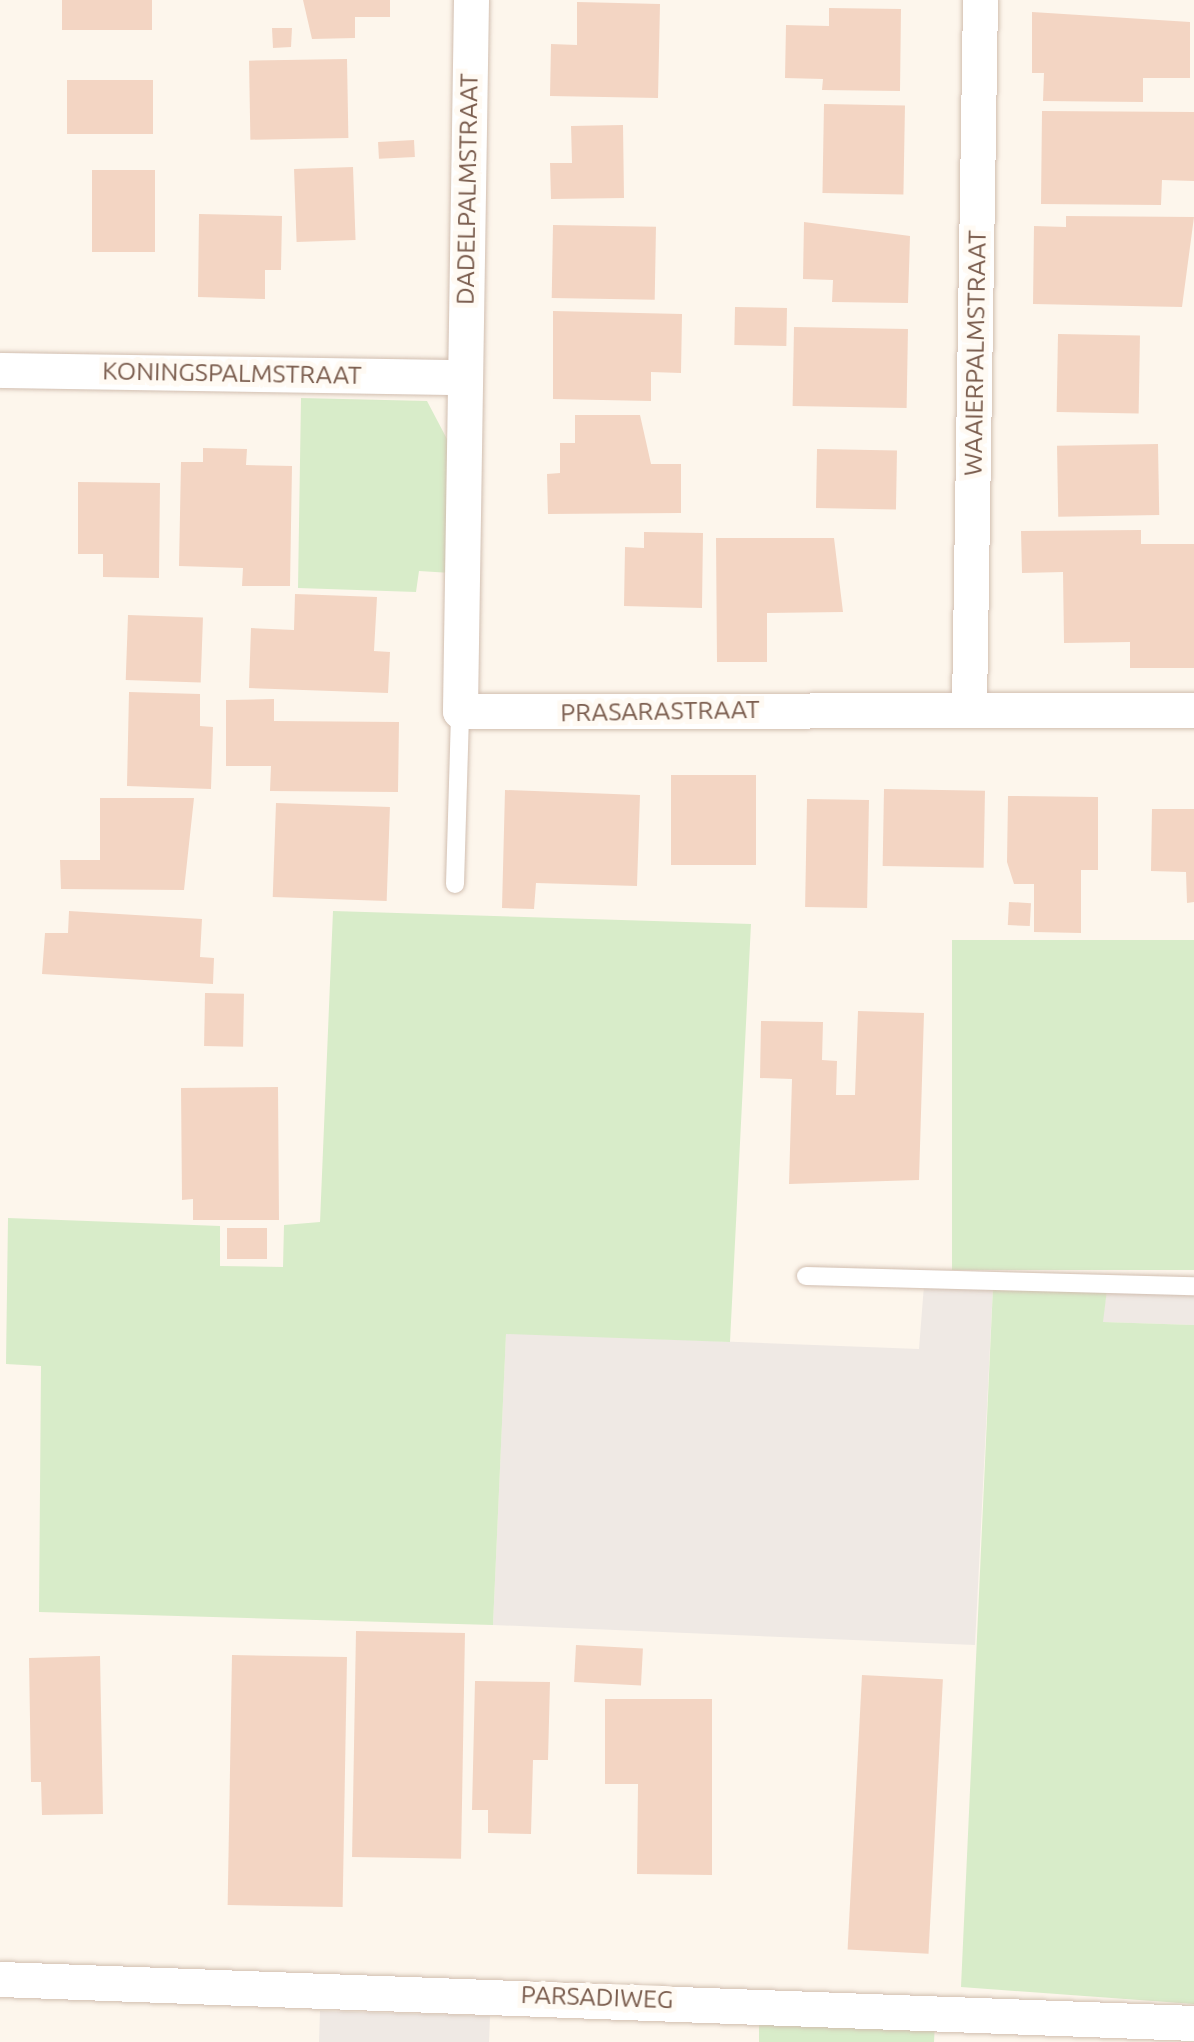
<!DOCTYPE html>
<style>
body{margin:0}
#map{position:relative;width:1194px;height:2042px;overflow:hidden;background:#fdf6ec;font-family:Ubuntu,sans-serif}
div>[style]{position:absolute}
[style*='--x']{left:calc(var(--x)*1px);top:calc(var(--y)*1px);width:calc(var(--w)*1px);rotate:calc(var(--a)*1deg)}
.industrial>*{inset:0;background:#efe9e4}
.green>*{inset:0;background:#d8ecc9;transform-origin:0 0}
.building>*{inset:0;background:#f3d5c3;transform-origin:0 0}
.roads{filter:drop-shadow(0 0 2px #d1beb0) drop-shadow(0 0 2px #d1beb0)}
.lane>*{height:18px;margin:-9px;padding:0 9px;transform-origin:9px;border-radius:9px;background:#fff}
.street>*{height:35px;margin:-17.5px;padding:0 17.5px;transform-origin:17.5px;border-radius:17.5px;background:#fff}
span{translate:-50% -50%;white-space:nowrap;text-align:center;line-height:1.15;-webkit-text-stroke:10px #fffaf3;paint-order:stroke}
.street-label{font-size:25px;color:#7a5c4d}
</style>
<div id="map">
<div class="industrial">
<i style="clip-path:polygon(924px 1285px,993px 1287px,975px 1645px,493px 1625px,506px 1333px,919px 1349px)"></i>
<i style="clip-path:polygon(1107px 1290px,1194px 1296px,1194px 1325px,1102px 1322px)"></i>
<i style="clip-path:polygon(320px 2011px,490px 2016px,489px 2042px,319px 2042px)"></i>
</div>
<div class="green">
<i style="clip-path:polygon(301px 398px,427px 401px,447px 439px,451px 573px,419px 571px,416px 592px,298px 588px)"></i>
<i style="clip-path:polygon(333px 911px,751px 924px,730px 1342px,506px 1334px,493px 1625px,39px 1612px,41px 1366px,6px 1364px,8px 1218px,220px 1226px,220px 1266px,283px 1267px,284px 1225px,320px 1222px)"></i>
<i style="left:1194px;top:940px;width:330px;height:242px;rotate:90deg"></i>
<i style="clip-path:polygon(993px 1287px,1107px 1290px,1103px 1322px,1194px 1325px,1194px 2004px,961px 1987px)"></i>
<i style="clip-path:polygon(759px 2014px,935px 2024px,934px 2042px,759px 2042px)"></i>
</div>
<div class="building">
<i style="left:62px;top:0;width:90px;height:30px"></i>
<i style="clip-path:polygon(303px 0,390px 0,390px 17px,355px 17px,355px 38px,312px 39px)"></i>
<i style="clip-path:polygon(577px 2px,660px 4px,658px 98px,550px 96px,551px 44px,577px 45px)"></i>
<i style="clip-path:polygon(829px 8px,901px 9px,900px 91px,822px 90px,823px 79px,785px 78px,786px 25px,829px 26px)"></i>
<i style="clip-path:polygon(1032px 12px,1190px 22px,1190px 78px,1143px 78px,1143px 102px,1043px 101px,1044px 73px,1032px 73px)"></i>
<i style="clip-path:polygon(272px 28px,292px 28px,291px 47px,273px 48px)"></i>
<i style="left:347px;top:59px;width:79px;height:98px;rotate:89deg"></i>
<i style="left:67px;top:80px;width:86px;height:54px"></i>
<i style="left:824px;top:104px;width:81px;height:89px;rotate:1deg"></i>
<i style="clip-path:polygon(1042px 111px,1194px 112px,1194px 181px,1162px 180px,1161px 205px,1041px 204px)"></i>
<i style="clip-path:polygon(623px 125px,624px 198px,551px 199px,550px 163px,572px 163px,571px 126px)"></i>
<i style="left:414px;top:140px;width:17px;height:36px;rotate:87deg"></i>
<i style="left:353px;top:167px;width:73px;height:59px;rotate:88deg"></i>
<i style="left:92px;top:170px;width:63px;height:82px"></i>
<i style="clip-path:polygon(199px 214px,282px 216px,281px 270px,265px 270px,265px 299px,198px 297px)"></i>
<i style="clip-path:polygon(1066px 216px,1194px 217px,1182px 307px,1033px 304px,1034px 226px,1066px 227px)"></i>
<i style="clip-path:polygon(804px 222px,910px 236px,908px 303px,832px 302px,833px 280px,803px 279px)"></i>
<i style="left:553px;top:225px;width:103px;height:73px;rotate:1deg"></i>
<i style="left:735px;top:307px;width:52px;height:38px;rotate:1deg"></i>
<i style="clip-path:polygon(553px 311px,682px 314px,681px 373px,651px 372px,651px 401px,553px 399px)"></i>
<i style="left:794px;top:327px;width:114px;height:79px;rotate:1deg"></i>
<i style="left:1058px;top:334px;width:82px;height:78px;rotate:1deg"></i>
<i style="clip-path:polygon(575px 415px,640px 415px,651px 464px,681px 464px,681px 513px,548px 514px,547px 474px,560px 473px,560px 443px,575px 443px)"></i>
<i style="left:1158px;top:444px;width:71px;height:101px;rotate:89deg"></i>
<i style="clip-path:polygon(203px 448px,247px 449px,246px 465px,292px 466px,290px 586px,242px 586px,243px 568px,179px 566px,181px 462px,203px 462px)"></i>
<i style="left:817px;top:449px;width:80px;height:59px;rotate:1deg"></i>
<i style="clip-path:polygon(78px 482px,160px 483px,159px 578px,103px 577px,103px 554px,78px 554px)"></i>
<i style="clip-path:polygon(1141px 530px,1141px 544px,1194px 544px,1194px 668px,1130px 668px,1130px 642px,1064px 643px,1063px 572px,1022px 573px,1021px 531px)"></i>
<i style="clip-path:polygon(644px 532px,703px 533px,702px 608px,624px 606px,625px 547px,644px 548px)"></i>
<i style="clip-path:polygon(716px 538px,834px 538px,843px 612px,767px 613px,767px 662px,717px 662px)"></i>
<i style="clip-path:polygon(295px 594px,377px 597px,374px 651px,390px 652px,388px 693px,249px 688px,251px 628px,294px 630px)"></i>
<i style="left:128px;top:615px;width:75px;height:65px;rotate:2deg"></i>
<i style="clip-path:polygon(129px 692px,200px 694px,200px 726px,213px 727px,211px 789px,127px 786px)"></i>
<i style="clip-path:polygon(274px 699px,274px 721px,399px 722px,398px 792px,270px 791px,271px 766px,226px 766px,226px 700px)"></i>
<i style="left:671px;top:775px;width:85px;height:90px"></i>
<i style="left:884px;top:789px;width:101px;height:77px;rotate:1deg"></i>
<i style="clip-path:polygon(505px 790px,640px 795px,637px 886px,536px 883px,534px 909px,502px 908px)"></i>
<i style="clip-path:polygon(1008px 796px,1098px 797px,1098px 870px,1081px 870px,1081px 933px,1034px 932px,1034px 884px,1014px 884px,1007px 862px)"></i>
<i style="clip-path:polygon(100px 798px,194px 798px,184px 890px,61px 889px,60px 860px,100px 860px)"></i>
<i style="left:807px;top:799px;width:62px;height:108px;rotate:1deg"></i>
<i style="left:276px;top:803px;width:114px;height:94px;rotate:2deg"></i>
<i style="clip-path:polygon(1152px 809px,1194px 809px,1194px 902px,1187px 903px,1186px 872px,1151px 871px)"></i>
<i style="left:1009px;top:902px;width:22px;height:23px;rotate:3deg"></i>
<i style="clip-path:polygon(69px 911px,202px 919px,200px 957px,214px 958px,213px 984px,42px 974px,45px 933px,68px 933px)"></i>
<i style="left:205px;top:993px;width:39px;height:53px;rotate:1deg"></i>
<i style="clip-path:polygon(858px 1011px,924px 1013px,919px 1180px,789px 1184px,792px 1079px,760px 1078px,761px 1021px,823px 1022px,822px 1060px,837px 1061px,836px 1095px,855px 1095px)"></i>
<i style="clip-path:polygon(278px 1087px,279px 1220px,193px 1220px,193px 1199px,182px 1200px,181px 1088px)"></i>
<i style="left:227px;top:1228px;width:40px;height:31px"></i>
<i style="left:356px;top:1631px;width:109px;height:226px;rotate:1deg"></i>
<i style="left:576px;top:1645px;width:67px;height:37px;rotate:3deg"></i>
<i style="left:232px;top:1655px;width:115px;height:250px;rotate:1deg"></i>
<i style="clip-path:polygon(100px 1656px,103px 1814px,42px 1815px,41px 1782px,31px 1782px,29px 1658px)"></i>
<i style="left:862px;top:1675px;width:81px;height:275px;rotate:3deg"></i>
<i style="clip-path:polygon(475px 1681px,550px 1682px,548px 1760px,533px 1760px,531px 1834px,488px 1833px,488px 1810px,472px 1810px)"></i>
<i style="clip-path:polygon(605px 1699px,712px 1699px,712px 1875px,637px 1874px,638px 1784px,605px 1784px)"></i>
</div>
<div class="roads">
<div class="lane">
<i style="--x:455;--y:884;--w:173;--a:-88.3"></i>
<i style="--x:806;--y:1276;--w:388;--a:1.5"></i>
</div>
<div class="street">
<i style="--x:471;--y:0;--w:711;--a:90.89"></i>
<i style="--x:460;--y:711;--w:734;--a:-0.08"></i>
<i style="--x:0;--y:370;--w:464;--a:0.9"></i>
<i style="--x:969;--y:707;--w:707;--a:-89.11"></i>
<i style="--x:0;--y:1979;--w:1195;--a:2.11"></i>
</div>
</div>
<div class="street-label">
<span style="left:467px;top:189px;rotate:-89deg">DADELPALMSTRAAT</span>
<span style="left:975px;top:353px;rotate:-89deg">WAAIERPALMSTRAAT</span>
<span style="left:232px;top:373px;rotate:1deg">KONINGSPALMSTRAAT</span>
<span style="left:660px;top:711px;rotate:-1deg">PRASARASTRAAT</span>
<span style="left:597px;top:1997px;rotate:2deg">PARSADIWEG</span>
</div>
</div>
